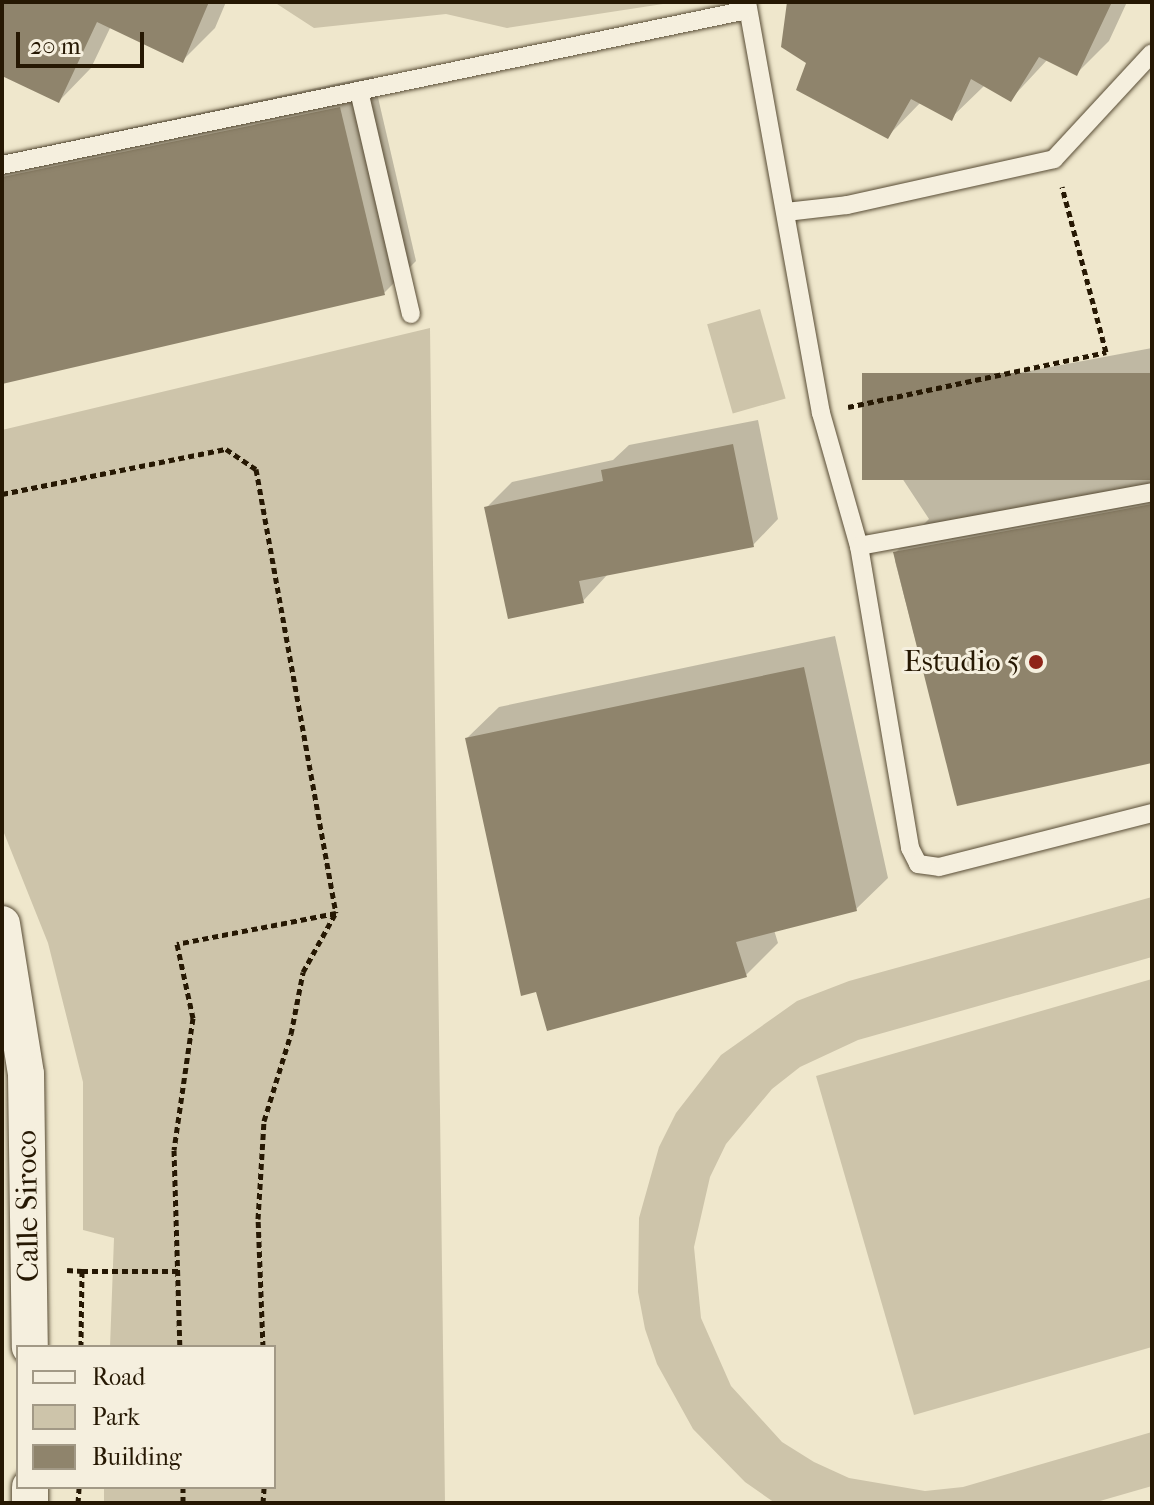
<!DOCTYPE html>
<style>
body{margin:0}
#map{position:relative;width:1154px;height:1505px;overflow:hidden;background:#efe7cc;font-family:"IM FELL French Canon",serif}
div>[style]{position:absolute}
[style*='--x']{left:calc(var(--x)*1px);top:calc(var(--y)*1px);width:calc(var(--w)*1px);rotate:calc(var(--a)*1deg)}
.green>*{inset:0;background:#cdc4aa;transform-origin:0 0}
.shadow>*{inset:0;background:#0003}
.building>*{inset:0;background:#8f846c;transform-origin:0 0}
.path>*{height:5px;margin-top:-2.5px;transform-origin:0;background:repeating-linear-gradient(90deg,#261803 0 6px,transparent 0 10px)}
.roads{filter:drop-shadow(0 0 2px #584c35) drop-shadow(0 0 2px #584c35)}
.lane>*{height:18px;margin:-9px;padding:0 9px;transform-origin:9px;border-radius:9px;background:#f5efde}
.street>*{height:36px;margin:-18px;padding:0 18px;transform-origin:18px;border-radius:18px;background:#f5efde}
.dots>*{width:22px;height:22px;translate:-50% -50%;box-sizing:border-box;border:4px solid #f5efde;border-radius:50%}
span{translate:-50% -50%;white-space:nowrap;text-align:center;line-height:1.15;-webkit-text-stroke:6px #f5efde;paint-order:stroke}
.poi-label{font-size:30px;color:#261803}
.right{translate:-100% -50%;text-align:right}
.street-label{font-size:30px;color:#261803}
.frame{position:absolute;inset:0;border:4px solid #261803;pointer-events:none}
.legend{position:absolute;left:16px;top:1345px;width:260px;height:144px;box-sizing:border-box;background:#f5efde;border:2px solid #a29986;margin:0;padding:10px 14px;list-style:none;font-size:24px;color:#261803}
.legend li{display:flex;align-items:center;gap:16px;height:40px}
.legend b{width:40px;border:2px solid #a29986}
.scale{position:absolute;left:16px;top:32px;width:128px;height:36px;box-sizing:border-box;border:4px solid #261803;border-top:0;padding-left:10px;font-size:24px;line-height:28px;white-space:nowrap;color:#261803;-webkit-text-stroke:6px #f5efde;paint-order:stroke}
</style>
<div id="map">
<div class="green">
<i style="clip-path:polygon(274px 2px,676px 2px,507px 28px,446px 14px,314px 28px)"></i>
<i style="left:760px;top:309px;width:93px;height:55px;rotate:74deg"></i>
<i style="clip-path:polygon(430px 328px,445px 1503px,104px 1503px,104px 1487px,274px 1487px,274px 1347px,110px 1347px,114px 1238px,83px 1230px,83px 1082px,48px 943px,2px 828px,2px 430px)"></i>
<i style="clip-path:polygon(1152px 897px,1152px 957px,858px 1040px,800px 1067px,772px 1089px,726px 1144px,710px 1177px,694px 1247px,701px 1318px,731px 1386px,782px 1442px,814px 1462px,849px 1478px,925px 1491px,963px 1487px,1152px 1432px,1152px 1486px,1093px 1503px,775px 1503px,745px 1482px,693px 1429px,657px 1364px,645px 1329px,638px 1292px,639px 1218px,659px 1147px,676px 1113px,721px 1055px,797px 1001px,849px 981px)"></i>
<i style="clip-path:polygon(1152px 979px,1152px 1347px,914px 1415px,816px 1076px)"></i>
</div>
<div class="shadow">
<i style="clip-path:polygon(2px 2px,226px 2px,215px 28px,183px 60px,111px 26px,91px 68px,59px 101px,2px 74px)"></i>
<i style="clip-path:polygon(789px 2px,1127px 2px,1109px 41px,1076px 74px,1048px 59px,1011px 99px,985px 85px,951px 118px,921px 102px,887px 137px,809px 62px)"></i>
<i style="clip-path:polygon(373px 76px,416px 261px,384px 293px,2px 382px,2px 155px)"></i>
<i style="clip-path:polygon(1152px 348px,1152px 761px,958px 803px,895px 561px,895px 553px,929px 519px,869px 428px,901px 395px)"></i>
<i style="clip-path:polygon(758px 420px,778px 519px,753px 545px,608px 574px,583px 601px,486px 508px,512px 482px,613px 460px,629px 445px)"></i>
<i style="clip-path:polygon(835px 636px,888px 878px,856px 909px,774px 930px,778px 943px,746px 975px,467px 738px,499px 707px)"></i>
</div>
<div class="building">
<i style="clip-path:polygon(2px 2px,209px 2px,183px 63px,97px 22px,59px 103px,2px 76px)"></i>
<i style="clip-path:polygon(787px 2px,1112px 2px,1077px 76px,1039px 57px,1011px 102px,971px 79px,952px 121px,911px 99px,888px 139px,796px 90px,806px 63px,781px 47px)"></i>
<i style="clip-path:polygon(340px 107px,385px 295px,2px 384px,2px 177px)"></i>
<i style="left:1152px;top:373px;width:107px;height:290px;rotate:90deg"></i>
<i style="clip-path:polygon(733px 444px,754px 547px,579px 581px,584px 603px,508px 619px,484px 507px,603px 481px,601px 470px)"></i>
<i style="clip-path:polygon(1152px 504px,1152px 763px,957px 806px,893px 552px)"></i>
<i style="clip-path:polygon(804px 667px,857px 911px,736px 942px,747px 977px,547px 1031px,536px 992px,521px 996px,465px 738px)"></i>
</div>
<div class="path">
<i style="--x:848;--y:407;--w:264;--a:-12"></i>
<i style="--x:1106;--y:352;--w:171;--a:-104.9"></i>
<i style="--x:2;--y:494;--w:228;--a:-11.4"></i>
<i style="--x:226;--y:449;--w:36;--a:34"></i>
<i style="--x:256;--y:469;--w:451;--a:79.8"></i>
<i style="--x:336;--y:913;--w:162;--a:169"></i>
<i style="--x:177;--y:944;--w:76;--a:77.8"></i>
<i style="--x:193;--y:1018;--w:133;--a:98.2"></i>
<i style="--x:174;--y:1150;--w:197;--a:88.3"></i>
<i style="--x:67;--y:1270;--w:15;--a:4"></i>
<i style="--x:82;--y:1271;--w:76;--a:90.8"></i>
<i style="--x:82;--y:1271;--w:97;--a:0"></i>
<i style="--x:263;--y:1347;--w:128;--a:-92.2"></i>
<i style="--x:258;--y:1219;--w:98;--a:-86.5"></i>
<i style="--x:264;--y:1121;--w:91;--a:-72.8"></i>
<i style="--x:291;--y:1034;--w:63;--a:-79"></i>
<i style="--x:303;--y:972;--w:66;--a:-61.1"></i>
<i style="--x:183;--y:1487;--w:16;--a:90"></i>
<i style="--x:78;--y:1503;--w:16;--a:-86"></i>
<i style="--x:263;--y:1503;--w:16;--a:-86"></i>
</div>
<div class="roads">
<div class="lane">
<i style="--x:747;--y:2;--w:418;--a:79.8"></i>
<i style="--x:821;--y:413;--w:138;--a:74.1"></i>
<i style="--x:859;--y:546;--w:298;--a:-10.4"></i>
<i style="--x:359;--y:91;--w:229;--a:76.9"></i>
<i style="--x:2;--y:165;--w:761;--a:-11.75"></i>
<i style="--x:786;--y:212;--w:61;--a:-6.5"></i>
<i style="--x:847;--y:205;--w:212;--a:-12.5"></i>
<i style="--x:1054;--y:159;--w:144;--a:-47.2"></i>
<i style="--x:859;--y:546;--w:306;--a:80.4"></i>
<i style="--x:910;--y:848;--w:18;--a:63"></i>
<i style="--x:918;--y:864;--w:21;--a:8"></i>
<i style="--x:939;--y:867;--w:220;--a:-14.2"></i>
</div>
<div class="street">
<i style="--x:2;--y:924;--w:152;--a:80.9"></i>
<i style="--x:26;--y:1074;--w:273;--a:89.2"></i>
<i style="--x:30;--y:1503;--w:16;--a:-90"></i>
</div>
</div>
<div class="dots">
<i style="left:1036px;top:662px;background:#8f2418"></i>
</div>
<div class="poi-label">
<span class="right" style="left:1020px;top:662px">Estudio 5</span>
</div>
<div class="street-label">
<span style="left:28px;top:1206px;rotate:-91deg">Calle Siroco</span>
</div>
<div class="frame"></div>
<ul class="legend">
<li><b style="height:10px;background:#f5efde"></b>Road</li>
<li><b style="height:22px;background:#cdc4aa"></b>Park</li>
<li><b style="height:22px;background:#8f846c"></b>Building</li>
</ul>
<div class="scale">20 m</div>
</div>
